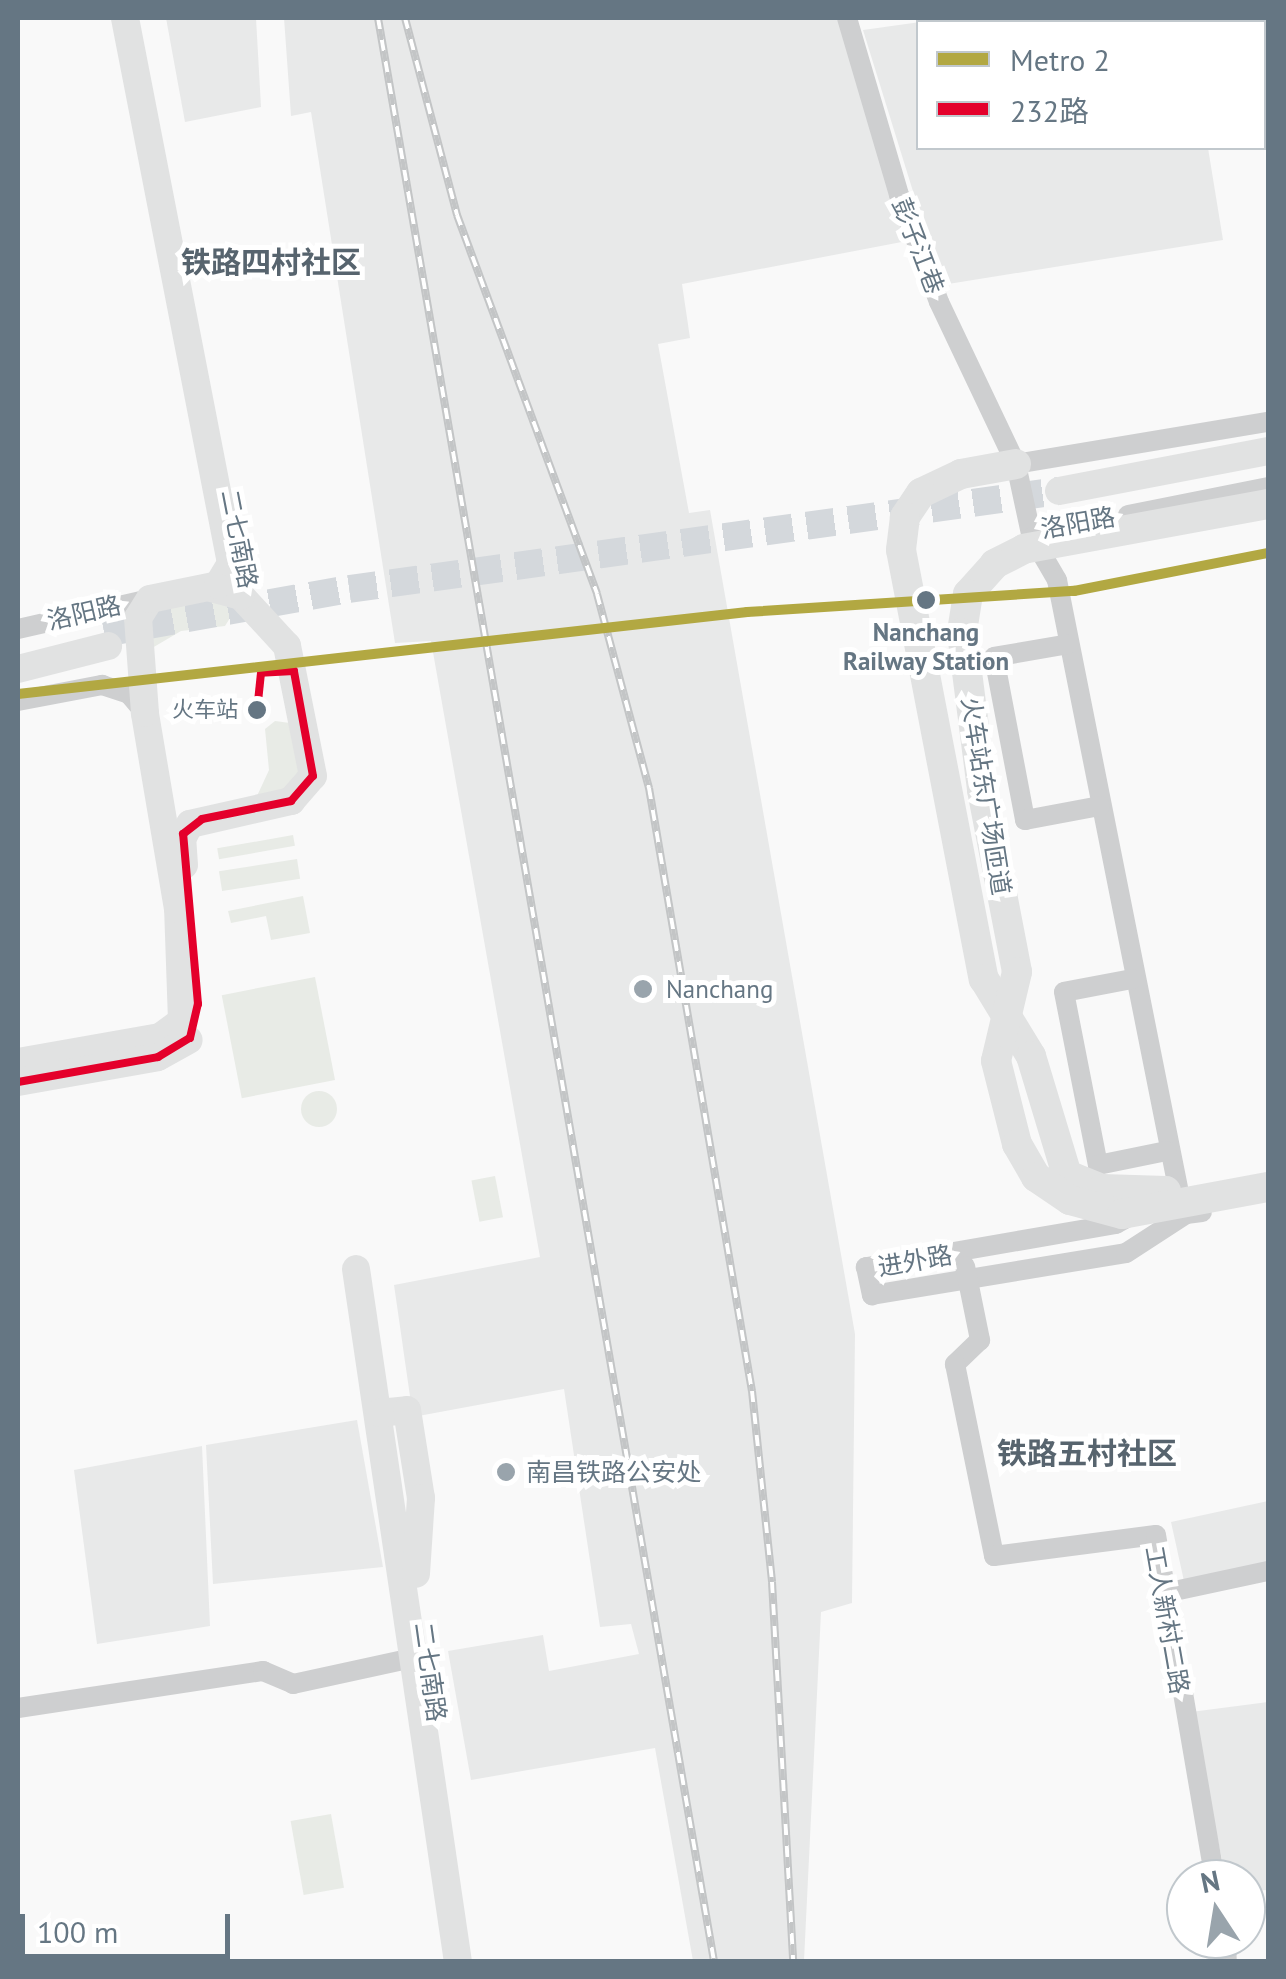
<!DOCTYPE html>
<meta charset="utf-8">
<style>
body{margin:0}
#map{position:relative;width:1286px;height:1979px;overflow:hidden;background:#f9f9f9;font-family:"PT Sans","Noto Sans SC",sans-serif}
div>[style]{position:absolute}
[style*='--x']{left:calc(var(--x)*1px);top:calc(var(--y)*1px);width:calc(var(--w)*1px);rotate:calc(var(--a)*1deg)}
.built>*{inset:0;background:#e8e9e9}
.green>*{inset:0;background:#e8ebe6;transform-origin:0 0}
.round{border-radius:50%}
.major-tunnel>*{height:28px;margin-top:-14px;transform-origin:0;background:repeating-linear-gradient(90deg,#d4d8dc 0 28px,transparent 0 42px)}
.minor>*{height:20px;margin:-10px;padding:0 10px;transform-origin:10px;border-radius:10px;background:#cecfd0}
.major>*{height:28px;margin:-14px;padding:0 14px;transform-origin:14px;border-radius:14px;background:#e1e2e2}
.highway>*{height:30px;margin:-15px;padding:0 15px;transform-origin:15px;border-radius:15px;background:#e1e2e2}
.rail>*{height:8px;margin-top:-4px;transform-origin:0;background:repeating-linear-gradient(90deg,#fff 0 11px,#c3c5c6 0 22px);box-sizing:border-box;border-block:2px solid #c3c5c6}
.bus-1>*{height:8px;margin:-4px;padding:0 4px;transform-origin:4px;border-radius:4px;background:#e4002b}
.metro-1>*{height:10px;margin:-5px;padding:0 5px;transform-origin:5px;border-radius:5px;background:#b2a842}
.dots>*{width:28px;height:28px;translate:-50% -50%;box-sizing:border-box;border:5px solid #fff;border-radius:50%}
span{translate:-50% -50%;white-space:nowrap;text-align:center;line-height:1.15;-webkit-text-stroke:10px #fff;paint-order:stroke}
.bus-label{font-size:22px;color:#657683}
.right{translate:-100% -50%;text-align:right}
.street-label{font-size:25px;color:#657683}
.stop-label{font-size:25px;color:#657683;font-weight:700}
.poi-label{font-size:25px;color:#657683}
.left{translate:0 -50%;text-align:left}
.quarter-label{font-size:30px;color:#57646e;font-weight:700}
.frame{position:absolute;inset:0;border:20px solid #657683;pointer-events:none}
.legend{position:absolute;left:916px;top:20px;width:350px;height:130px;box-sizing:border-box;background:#fff;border:2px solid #c1c8cd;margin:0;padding:12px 18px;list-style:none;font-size:30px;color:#657683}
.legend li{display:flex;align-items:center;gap:20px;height:50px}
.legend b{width:50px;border:2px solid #c1c8cd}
.north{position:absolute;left:1166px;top:1859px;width:100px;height:100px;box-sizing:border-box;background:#fff;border:2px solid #c1c8cd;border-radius:50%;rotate:348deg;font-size:28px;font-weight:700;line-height:40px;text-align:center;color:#657683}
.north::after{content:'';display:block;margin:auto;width:35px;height:45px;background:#99a4ac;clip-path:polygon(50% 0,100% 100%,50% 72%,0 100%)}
.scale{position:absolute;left:20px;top:1914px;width:210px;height:45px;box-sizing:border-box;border:5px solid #657683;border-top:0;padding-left:12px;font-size:30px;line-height:35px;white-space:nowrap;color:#657683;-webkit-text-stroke:8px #fff;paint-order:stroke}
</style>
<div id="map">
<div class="built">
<i style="clip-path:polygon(166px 18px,256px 18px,261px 107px,185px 122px)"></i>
<i style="clip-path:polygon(284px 18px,840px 18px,907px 241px,682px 284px,690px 338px,658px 344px,689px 513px,710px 510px,855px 1334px,852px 1603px,821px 1612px,804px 1961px,693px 1961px,655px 1748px,471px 1780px,448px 1651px,543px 1635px,549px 1671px,639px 1654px,631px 1624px,600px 1627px,564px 1389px,413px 1417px,394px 1285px,540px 1257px,431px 641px,395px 643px,311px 112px,291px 116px)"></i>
<i style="clip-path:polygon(949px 18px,1050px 22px,918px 22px,918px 148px,1208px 148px,1223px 240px,942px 285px,863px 30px)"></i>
<i style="clip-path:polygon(357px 1420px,383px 1567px,213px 1584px,206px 1445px)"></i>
<i style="clip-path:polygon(202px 1446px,210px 1626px,97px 1644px,74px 1470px)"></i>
<i style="clip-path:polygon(1268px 1501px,1268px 1564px,1184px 1581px,1171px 1522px)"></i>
<i style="clip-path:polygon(1268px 1702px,1268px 1890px,1246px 1891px,1246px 1879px,1226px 1879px,1191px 1712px)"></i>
</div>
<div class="green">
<i style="clip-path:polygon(218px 596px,237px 607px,225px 626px,181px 631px,147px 651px,154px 611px)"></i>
<i style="clip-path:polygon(275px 721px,290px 723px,300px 770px,290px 789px,257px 796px,269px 770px,265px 729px)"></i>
<i style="left:293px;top:835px;width:11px;height:77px;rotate:80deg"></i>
<i style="left:297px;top:859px;width:20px;height:79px;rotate:81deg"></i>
<i style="clip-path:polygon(303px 896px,310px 933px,271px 940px,266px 916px,231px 923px,228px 911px)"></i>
<i style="left:315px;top:977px;width:105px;height:95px;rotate:79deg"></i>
<i class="round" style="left:301px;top:1091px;width:36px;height:36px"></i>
<i style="left:495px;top:1176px;width:42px;height:24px;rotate:79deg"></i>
<i style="left:331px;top:1814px;width:75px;height:41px;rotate:80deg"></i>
</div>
<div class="major-tunnel">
<i style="--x:104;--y:633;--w:249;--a:-10.2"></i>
<i style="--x:349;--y:589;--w:717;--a:-7.86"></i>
</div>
<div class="minor">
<i style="--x:847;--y:18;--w:184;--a:73.6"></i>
<i style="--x:899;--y:195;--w:114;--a:69.5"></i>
<i style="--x:939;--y:302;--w:179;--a:64.6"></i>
<i style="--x:1264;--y:49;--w:4;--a:-14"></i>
<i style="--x:1128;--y:515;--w:143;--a:-11.3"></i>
<i style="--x:1045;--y:532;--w:14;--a:172"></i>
<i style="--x:1031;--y:534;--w:72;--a:-102.1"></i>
<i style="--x:1016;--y:464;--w:255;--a:-9.5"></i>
<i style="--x:1032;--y:537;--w:50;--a:59.8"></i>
<i style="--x:1057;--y:580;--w:635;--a:78.74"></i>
<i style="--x:18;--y:629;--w:135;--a:-12.8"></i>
<i style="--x:1069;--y:644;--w:76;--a:170.2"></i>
<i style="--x:994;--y:657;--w:166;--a:79.2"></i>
<i style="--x:1025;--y:820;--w:76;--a:-10.6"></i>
<i style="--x:18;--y:701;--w:86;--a:-10.8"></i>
<i style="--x:102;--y:685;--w:28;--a:18"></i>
<i style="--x:129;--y:694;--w:25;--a:50"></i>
<i style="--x:1132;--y:979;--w:69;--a:169.2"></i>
<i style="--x:1064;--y:992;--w:176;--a:78.9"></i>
<i style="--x:1098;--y:1165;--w:70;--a:-11.5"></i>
<i style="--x:1132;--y:1215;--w:18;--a:151"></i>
<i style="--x:1116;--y:1224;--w:254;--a:170.2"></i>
<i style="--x:866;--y:1267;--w:29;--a:78"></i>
<i style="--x:872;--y:1295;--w:257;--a:-9.4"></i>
<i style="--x:1126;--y:1253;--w:72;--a:-33"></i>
<i style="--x:1186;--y:1214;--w:16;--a:-7"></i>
<i style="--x:965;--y:1266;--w:76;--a:78.5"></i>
<i style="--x:980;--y:1340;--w:35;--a:136"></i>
<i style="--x:955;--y:1364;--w:196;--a:78.5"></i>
<i style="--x:994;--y:1556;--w:163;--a:-7.4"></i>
<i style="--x:1156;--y:1535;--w:349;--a:80.3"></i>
<i style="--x:1165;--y:1593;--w:105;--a:-12.1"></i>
<i style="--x:18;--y:1708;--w:248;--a:-8.6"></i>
<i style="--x:263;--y:1671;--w:33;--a:23"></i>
<i style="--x:293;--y:1684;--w:127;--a:-12.3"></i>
<i style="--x:1226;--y:1939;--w:23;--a:88"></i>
</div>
<div class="major">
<i style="--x:1059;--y:491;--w:213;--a:-10.8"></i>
<i style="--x:18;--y:669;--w:93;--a:-14.3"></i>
<i style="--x:184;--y:865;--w:26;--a:-94"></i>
<i style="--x:182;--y:839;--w:17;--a:-62"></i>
<i style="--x:190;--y:824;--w:104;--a:-12.8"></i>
<i style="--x:291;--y:801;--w:33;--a:-49"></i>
<i style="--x:313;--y:776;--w:133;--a:-101.3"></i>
<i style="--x:287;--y:646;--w:68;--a:-132.6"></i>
<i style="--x:241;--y:596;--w:30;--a:-165"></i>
<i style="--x:18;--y:1062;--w:144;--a:-10"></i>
<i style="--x:160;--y:1037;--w:27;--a:-36"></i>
<i style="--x:182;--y:1021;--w:112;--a:-92"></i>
<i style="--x:178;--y:909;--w:199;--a:-99.6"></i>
<i style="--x:145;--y:713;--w:95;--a:-94.2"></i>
<i style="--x:138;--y:618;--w:22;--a:-58"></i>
<i style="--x:150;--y:599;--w:69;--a:-11.6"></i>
<i style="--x:218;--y:585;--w:26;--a:-59"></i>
<i style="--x:231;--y:563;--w:555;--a:-101.01"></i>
<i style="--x:18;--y:1082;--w:142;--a:-10.1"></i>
<i style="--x:158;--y:1057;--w:35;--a:-29"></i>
<i style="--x:356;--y:1269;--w:700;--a:81.63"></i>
<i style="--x:379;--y:1413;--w:28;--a:-6"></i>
<i style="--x:407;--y:1410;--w:89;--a:81"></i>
<i style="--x:421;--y:1498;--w:76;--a:93.8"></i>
</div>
<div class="highway">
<i style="--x:1016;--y:464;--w:56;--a:169.7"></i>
<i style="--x:961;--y:474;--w:44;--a:154.6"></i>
<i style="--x:921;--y:493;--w:29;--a:124"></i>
<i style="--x:905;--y:517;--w:33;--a:97"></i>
<i style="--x:901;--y:550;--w:437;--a:79.1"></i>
<i style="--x:984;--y:979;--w:90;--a:58.6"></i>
<i style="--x:1031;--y:1056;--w:124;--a:73.2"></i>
<i style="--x:1067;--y:1175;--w:38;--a:22"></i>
<i style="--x:1102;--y:1189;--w:64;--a:1.8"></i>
<i style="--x:1268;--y:504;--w:248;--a:169.6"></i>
<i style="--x:1024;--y:549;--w:33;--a:153"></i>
<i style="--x:995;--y:564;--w:40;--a:132"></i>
<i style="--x:968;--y:594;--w:39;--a:99"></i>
<i style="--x:962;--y:633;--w:158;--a:82.7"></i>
<i style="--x:982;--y:790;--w:185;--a:79.1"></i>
<i style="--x:1017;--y:972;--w:91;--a:103.3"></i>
<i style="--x:996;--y:1061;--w:86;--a:75.8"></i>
<i style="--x:1017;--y:1144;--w:38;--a:60"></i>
<i style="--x:1036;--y:1177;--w:41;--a:34.1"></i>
<i style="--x:1070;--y:1200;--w:54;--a:15.1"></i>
<i style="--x:1122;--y:1214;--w:148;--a:-10.5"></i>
</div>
<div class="rail">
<i style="--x:378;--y:18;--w:1973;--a:80.19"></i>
<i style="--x:405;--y:18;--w:204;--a:75.2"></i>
<i style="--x:457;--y:215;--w:404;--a:69.7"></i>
<i style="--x:597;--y:594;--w:201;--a:75"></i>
<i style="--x:649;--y:788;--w:612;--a:80.31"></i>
<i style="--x:752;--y:1391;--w:192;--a:84"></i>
<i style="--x:772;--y:1582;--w:381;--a:86.8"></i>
</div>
<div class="bus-1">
<i style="--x:18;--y:1082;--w:142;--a:-10.1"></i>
<i style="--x:158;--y:1057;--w:37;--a:-31"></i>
<i style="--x:190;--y:1038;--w:35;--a:-77"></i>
<i style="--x:198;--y:1004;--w:171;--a:-95"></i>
<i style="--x:183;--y:834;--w:24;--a:-38"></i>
<i style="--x:202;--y:819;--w:91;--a:-11.4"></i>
<i style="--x:291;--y:801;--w:33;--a:-49"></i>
<i style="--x:313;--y:776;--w:107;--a:-100.3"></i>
<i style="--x:294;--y:671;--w:33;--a:177"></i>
<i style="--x:261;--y:673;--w:37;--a:96"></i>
</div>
<div class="metro-1">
<i style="--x:18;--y:694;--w:734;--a:-6.42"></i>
<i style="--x:747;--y:612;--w:328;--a:-3.7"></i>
<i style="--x:1074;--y:591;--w:198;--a:-11.1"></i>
</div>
<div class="dots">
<i style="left:926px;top:600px;background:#657683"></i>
<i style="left:257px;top:710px;background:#657683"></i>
<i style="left:643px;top:989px;background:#99a4ac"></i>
<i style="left:506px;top:1472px;background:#99a4ac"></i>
</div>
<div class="bus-label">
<span class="right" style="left:238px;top:710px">火车站</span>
</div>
<div class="street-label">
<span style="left:918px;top:246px;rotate:69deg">彭子江巷</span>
<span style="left:1078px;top:523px;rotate:-10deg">洛阳路</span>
<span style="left:239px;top:539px;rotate:79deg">二七南路</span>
<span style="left:84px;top:613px;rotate:-13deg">洛阳路</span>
<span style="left:986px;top:796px;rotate:81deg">火车站东广场匝道</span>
<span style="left:915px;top:1261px;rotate:-10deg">进外路</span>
<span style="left:1167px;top:1620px;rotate:80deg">工人新村二路</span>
<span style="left:430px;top:1672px;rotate:82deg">二七南路</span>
</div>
<div class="stop-label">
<span style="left:926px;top:647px">Nanchang<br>Railway Station</span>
</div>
<div class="poi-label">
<span class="left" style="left:666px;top:989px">Nanchang</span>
<span class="left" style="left:526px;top:1472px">南昌铁路公安处</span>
</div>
<div class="quarter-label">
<span style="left:271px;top:262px">铁路四村社区</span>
<span style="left:1087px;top:1453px">铁路五村社区</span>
</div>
<div class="frame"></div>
<ul class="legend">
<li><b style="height:12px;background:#b2a842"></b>Metro 2</li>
<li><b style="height:12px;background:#e4002b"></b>232路</li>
</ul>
<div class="north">N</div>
<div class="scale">100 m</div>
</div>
